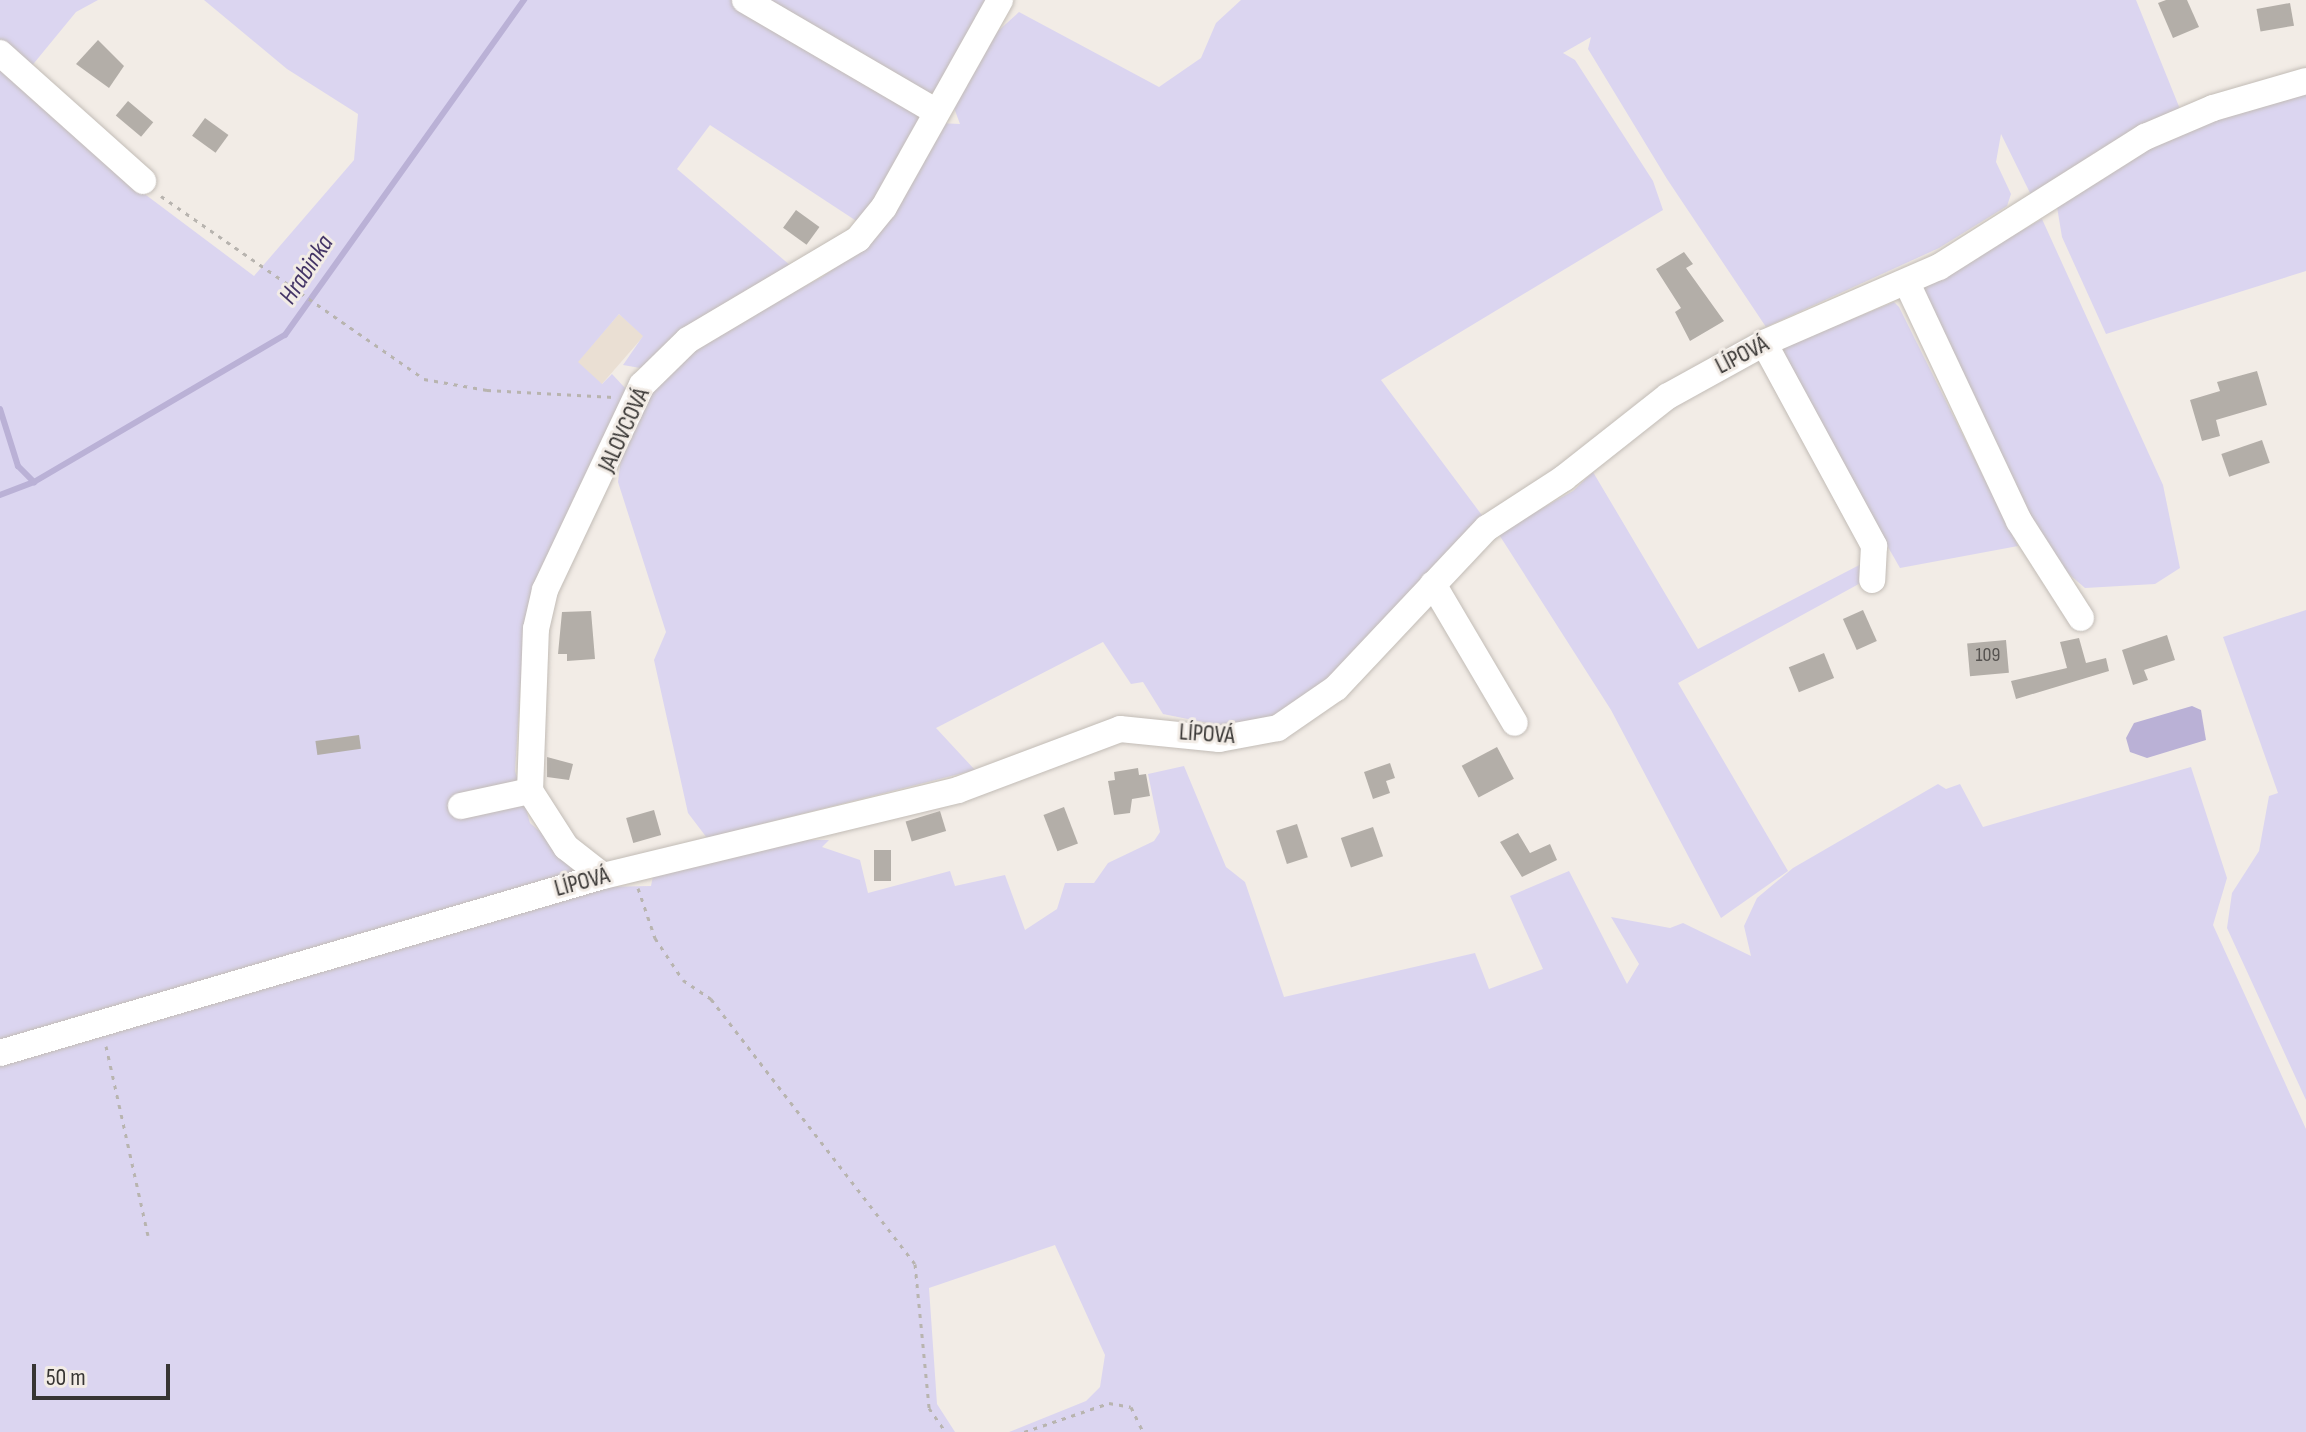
<!DOCTYPE html>
<meta charset="utf-8">
<style>
body{margin:0}
#map{position:relative;width:2306px;height:1432px;overflow:hidden;background:#f2ece6;font-family:"Sofia Sans Condensed",sans-serif}
div>[style]{position:absolute}
[style*='--x']{left:calc(var(--x)*1px);top:calc(var(--y)*1px);width:calc(var(--w)*1px);rotate:calc(var(--a)*1deg)}
.built>*{inset:0;background:#eadfd3;transform-origin:0 0}
.green>*{inset:0;background:#dbd5f0}
.water>*{inset:0;background:#bab1d6}
.stream>*{height:6px;margin:-3px;padding:0 3px;transform-origin:3px;border-radius:3px;background:#bab1d6}
.building>*{inset:0;background:#b3aea8;transform-origin:0 0}
.path>*{height:3px;margin-top:-1.5px;transform-origin:0;background:repeating-linear-gradient(90deg,#b8b4af 0 4px,transparent 0 10px)}
.roads{filter:drop-shadow(0 0 2px #c2bcb6) drop-shadow(0 0 2px #c2bcb6)}
.minor>*{height:26px;margin:-13px;padding:0 13px;transform-origin:13px;border-radius:13px;background:#fff}
span{translate:-50% -50%;white-space:nowrap;text-align:center;line-height:1.15;-webkit-text-stroke:6px #f2ece6;paint-order:stroke}
.number-label{font-size:20px;color:#565350}
.number-label span{-webkit-text-stroke-width:0}
.street-label{font-size:24px;color:#373533}
.water-label{font-size:26px;color:#443566;font-style:italic}
.scale{position:absolute;left:32px;top:1364px;width:138px;height:36px;box-sizing:border-box;border:4px solid #373533;border-top:0;padding-left:10px;font-size:24px;line-height:28px;white-space:nowrap;color:#373533;-webkit-text-stroke:6px #f2ece6;paint-order:stroke}
</style>
<div id="map">
<div class="built">
<i style="left:619px;top:314px;width:33px;height:65px;rotate:41deg"></i>
</div>
<div class="green">
<i style="clip-path:polygon(0 0,98px 0,76px 12px,30px 68px,0 43px)"></i>
<i style="clip-path:polygon(204px 0,738px 0,928px 113px,861px 224px,710px 125px,677px 169px,791px 266px,640px 368px,623px 365px,643px 336px,619px 314px,578px 362px,602px 384px,612px 374px,626px 389px,525px 618px,515px 771px,530px 823px,604px 887px,651px 886px,654px 871px,778px 840px,829px 840px,822px 847px,860px 860px,868px 893px,950px 871px,955px 886px,1005px 875px,1025px 930px,1057px 909px,1065px 883px,1094px 883px,1108px 863px,1154px 841px,1160px 832px,1148px 774px,1184px 766px,1226px 867px,1245px 882px,1284px 997px,1475px 953px,1489px 989px,1543px 969px,1510px 896px,1569px 871px,1627px 984px,1639px 964px,1611px 917px,1670px 928px,1683px 923px,1751px 956px,1744px 926px,1757px 898px,1793px 868px,1938px 784px,1946px 789px,1960px 784px,1983px 827px,2191px 767px,2227px 878px,2213px 925px,2306px 1129px,2306px 1432px,1009px 1432px,1086px 1401px,1100px 1387px,1105px 1355px,1055px 1245px,929px 1288px,937px 1404px,955px 1432px,0 1432px,0 59px,142px 192px,254px 276px,354px 160px,358px 114px,287px 69px)"></i>
<i style="clip-path:polygon(763px 0,993px 0,940px 92px,931px 93px,909px 89px)"></i>
<i style="clip-path:polygon(1241px 0,2136px 0,2180px 109px,2032px 197px,2001px 134px,1996px 162px,2011px 194px,2007px 206px,1939px 248px,1766px 327px,1667px 179px,1588px 49px,1591px 37px,1563px 53px,1575px 60px,1653px 181px,1663px 210px,1381px 380px,1484px 518px,1345px 669px,1274px 721px,1238px 729px,1163px 714px,1143px 682px,1131px 684px,1103px 642px,936px 728px,975px 770px,707px 838px,688px 813px,654px 660px,666px 632px,618px 482px,621px 459px,656px 383px,694px 344px,822px 277px,867px 245px,939px 123px,960px 124px,953px 105px,986px 42px,1019px 12px,1159px 87px,1201px 58px,1216px 23px)"></i>
<i style="clip-path:polygon(2306px 89px,2306px 271px,2106px 334px,2062px 237px,2056px 201px,2194px 123px)"></i>
<i style="clip-path:polygon(2042px 219px,2163px 485px,2180px 568px,2155px 584px,2085px 588px,2040px 549px,1921px 287px)"></i>
<i style="clip-path:polygon(1894px 302px,1899px 307px,2018px 546px,1900px 568px,1790px 375px,1783px 347px)"></i>
<i style="clip-path:polygon(1593px 472px,1698px 649px,1869px 560px,1866px 580px,1678px 683px,1788px 871px,1721px 918px,1611px 710px,1498px 533px,1573px 491px)"></i>
<i style="clip-path:polygon(2306px 610px,2306px 1100px,2227px 928px,2232px 893px,2259px 851px,2269px 796px,2278px 793px,2223px 637px)"></i>
</div>
<div class="water">
<i style="clip-path:polygon(2192px 706px,2201px 710px,2206px 740px,2147px 758px,2130px 752px,2126px 738px,2134px 723px)"></i>
</div>
<div class="stream">
<i style="--x:0;--y:409;--w:60;--a:72.5"></i>
<i style="--x:18;--y:466;--w:23;--a:45"></i>
<i style="--x:0;--y:495;--w:36;--a:-21"></i>
<i style="--x:34;--y:482;--w:291;--a:-30.4"></i>
<i style="--x:285;--y:335;--w:412;--a:-54.5"></i>
</div>
<div class="building">
<i style="clip-path:polygon(2166px 0,2187px 0,2199px 27px,2173px 38px,2158px 3px)"></i>
<i style="left:2290px;top:3px;width:23px;height:34px;rotate:80deg"></i>
<i style="clip-path:polygon(98px 40px,124px 66px,109px 88px,76px 64px)"></i>
<i style="left:128px;top:101px;width:33px;height:19px;rotate:40deg"></i>
<i style="left:205px;top:118px;width:29px;height:22px;rotate:36deg"></i>
<i style="left:796px;top:210px;width:29px;height:22px;rotate:36deg"></i>
<i style="clip-path:polygon(1684px 252px,1693px 264px,1686px 268px,1724px 321px,1690px 341px,1675px 312px,1681px 308px,1656px 269px)"></i>
<i style="clip-path:polygon(2257px 371px,2267px 405px,2216px 420px,2220px 436px,2202px 441px,2190px 400px,2220px 391px,2217px 382px)"></i>
<i style="left:2262px;top:440px;width:24px;height:43px;rotate:71deg"></i>
<i style="left:1863px;top:610px;width:34px;height:22px;rotate:66deg"></i>
<i style="clip-path:polygon(591px 611px,595px 659px,567px 661px,567px 654px,558px 654px,562px 612px)"></i>
<i style="clip-path:polygon(2167px 635px,2175px 660px,2144px 670px,2148px 680px,2133px 685px,2122px 650px)"></i>
<i style="clip-path:polygon(2079px 638px,2086px 663px,2106px 658px,2109px 671px,2016px 699px,2011px 681px,2067px 668px,2060px 642px)"></i>
<i style="left:2006px;top:640px;width:33px;height:39px;rotate:85deg"></i>
<i style="left:1824px;top:653px;width:27px;height:38px;rotate:68deg"></i>
<i style="left:359px;top:735px;width:14px;height:44px;rotate:82deg"></i>
<i style="left:1497px;top:747px;width:36px;height:40px;rotate:62deg"></i>
<i style="clip-path:polygon(547px 757px,573px 764px,569px 780px,547px 777px)"></i>
<i style="clip-path:polygon(1390px 763px,1395px 778px,1386px 781px,1390px 793px,1373px 799px,1364px 772px)"></i>
<i style="clip-path:polygon(1138px 768px,1139px 775px,1146px 774px,1150px 796px,1132px 799px,1130px 813px,1114px 815px,1108px 781px,1115px 780px,1114px 772px)"></i>
<i style="left:1064px;top:807px;width:39px;height:22px;rotate:69deg"></i>
<i style="left:654px;top:810px;width:26px;height:29px;rotate:74deg"></i>
<i style="left:940px;top:811px;width:21px;height:36px;rotate:73deg"></i>
<i style="left:1297px;top:824px;width:35px;height:22px;rotate:72deg"></i>
<i style="left:1373px;top:827px;width:31px;height:34px;rotate:71deg"></i>
<i style="clip-path:polygon(1518px 833px,1530px 853px,1550px 844px,1557px 860px,1522px 877px,1500px 842px)"></i>
<i style="left:874px;top:850px;width:17px;height:31px"></i>
</div>
<div class="path">
<i style="--x:161;--y:196;--w:320;--a:34.8"></i>
<i style="--x:424;--y:379;--w:64;--a:9.9"></i>
<i style="--x:487;--y:390;--w:127;--a:3.2"></i>
<i style="--x:638;--y:888;--w:53;--a:71.2"></i>
<i style="--x:655;--y:938;--w:50;--a:56.3"></i>
<i style="--x:683;--y:980;--w:34;--a:34"></i>
<i style="--x:711;--y:999;--w:334;--a:52.4"></i>
<i style="--x:915;--y:1264;--w:145;--a:84.4"></i>
<i style="--x:929;--y:1408;--w:29;--a:55"></i>
<i style="--x:106;--y:1046;--w:194;--a:77.5"></i>
<i style="--x:1024;--y:1432;--w:90;--a:-18.8"></i>
<i style="--x:1109;--y:1403;--w:22;--a:10"></i>
<i style="--x:1131;--y:1407;--w:28;--a:64"></i>
</div>
<div class="roads">
<div class="minor">
<i style="--x:745;--y:0;--w:222;--a:30.3"></i>
<i style="--x:0;--y:53;--w:192;--a:41.8"></i>
<i style="--x:1907;--y:283;--w:263;--a:64.8"></i>
<i style="--x:2019;--y:521;--w:115;--a:57.4"></i>
<i style="--x:1764;--y:343;--w:231;--a:61.5"></i>
<i style="--x:1874;--y:546;--w:34;--a:93"></i>
<i style="--x:1433;--y:584;--w:161;--a:59.5"></i>
<i style="--x:461;--y:806;--w:71;--a:-12.3"></i>
<i style="--x:603;--y:876;--w:47;--a:-141.9"></i>
<i style="--x:566;--y:847;--w:67;--a:-122.7"></i>
<i style="--x:530;--y:791;--w:162;--a:-87.9"></i>
<i style="--x:536;--y:629;--w:40;--a:-77"></i>
<i style="--x:545;--y:590;--w:227;--a:-64.7"></i>
<i style="--x:642;--y:385;--w:64;--a:-44.4"></i>
<i style="--x:688;--y:340;--w:198;--a:-30.7"></i>
<i style="--x:858;--y:239;--w:41;--a:-50.9"></i>
<i style="--x:884;--y:207;--w:237;--a:-60.7"></i>
<i style="--x:0;--y:1053;--w:628;--a:-16.36"></i>
<i style="--x:603;--y:876;--w:365;--a:-13.6"></i>
<i style="--x:958;--y:790;--w:173;--a:-20.6"></i>
<i style="--x:1120;--y:729;--w:100;--a:5.8"></i>
<i style="--x:1219;--y:739;--w:60;--a:-10.6"></i>
<i style="--x:1278;--y:728;--w:70;--a:-34.6"></i>
<i style="--x:1336;--y:688;--w:220;--a:-46.7"></i>
<i style="--x:1487;--y:528;--w:92;--a:-33"></i>
<i style="--x:1564;--y:478;--w:132;--a:-38.3"></i>
<i style="--x:1668;--y:396;--w:110;--a:-28.9"></i>
<i style="--x:1764;--y:343;--w:191;--a:-23.5"></i>
<i style="--x:1939;--y:267;--w:244;--a:-32.3"></i>
<i style="--x:2145;--y:137;--w:74;--a:-23.1"></i>
<i style="--x:2213;--y:108;--w:97;--a:-16.2"></i>
</div>
</div>
<div class="number-label">
<span style="left:1988px;top:655px">109</span>
</div>
<div class="street-label">
<span style="left:1742px;top:355px;rotate:-27deg">LÍPOVÁ</span>
<span style="left:624px;top:430px;rotate:-65deg">JALOVCOVÁ</span>
<span style="left:1207px;top:734px;rotate:4deg">LÍPOVÁ</span>
<span style="left:582px;top:882px;rotate:-15deg">LÍPOVÁ</span>
</div>
<div class="water-label">
<span style="left:307px;top:270px;rotate:-57deg">Hrabinka</span>
</div>
<div class="scale">50 m</div>
</div>
